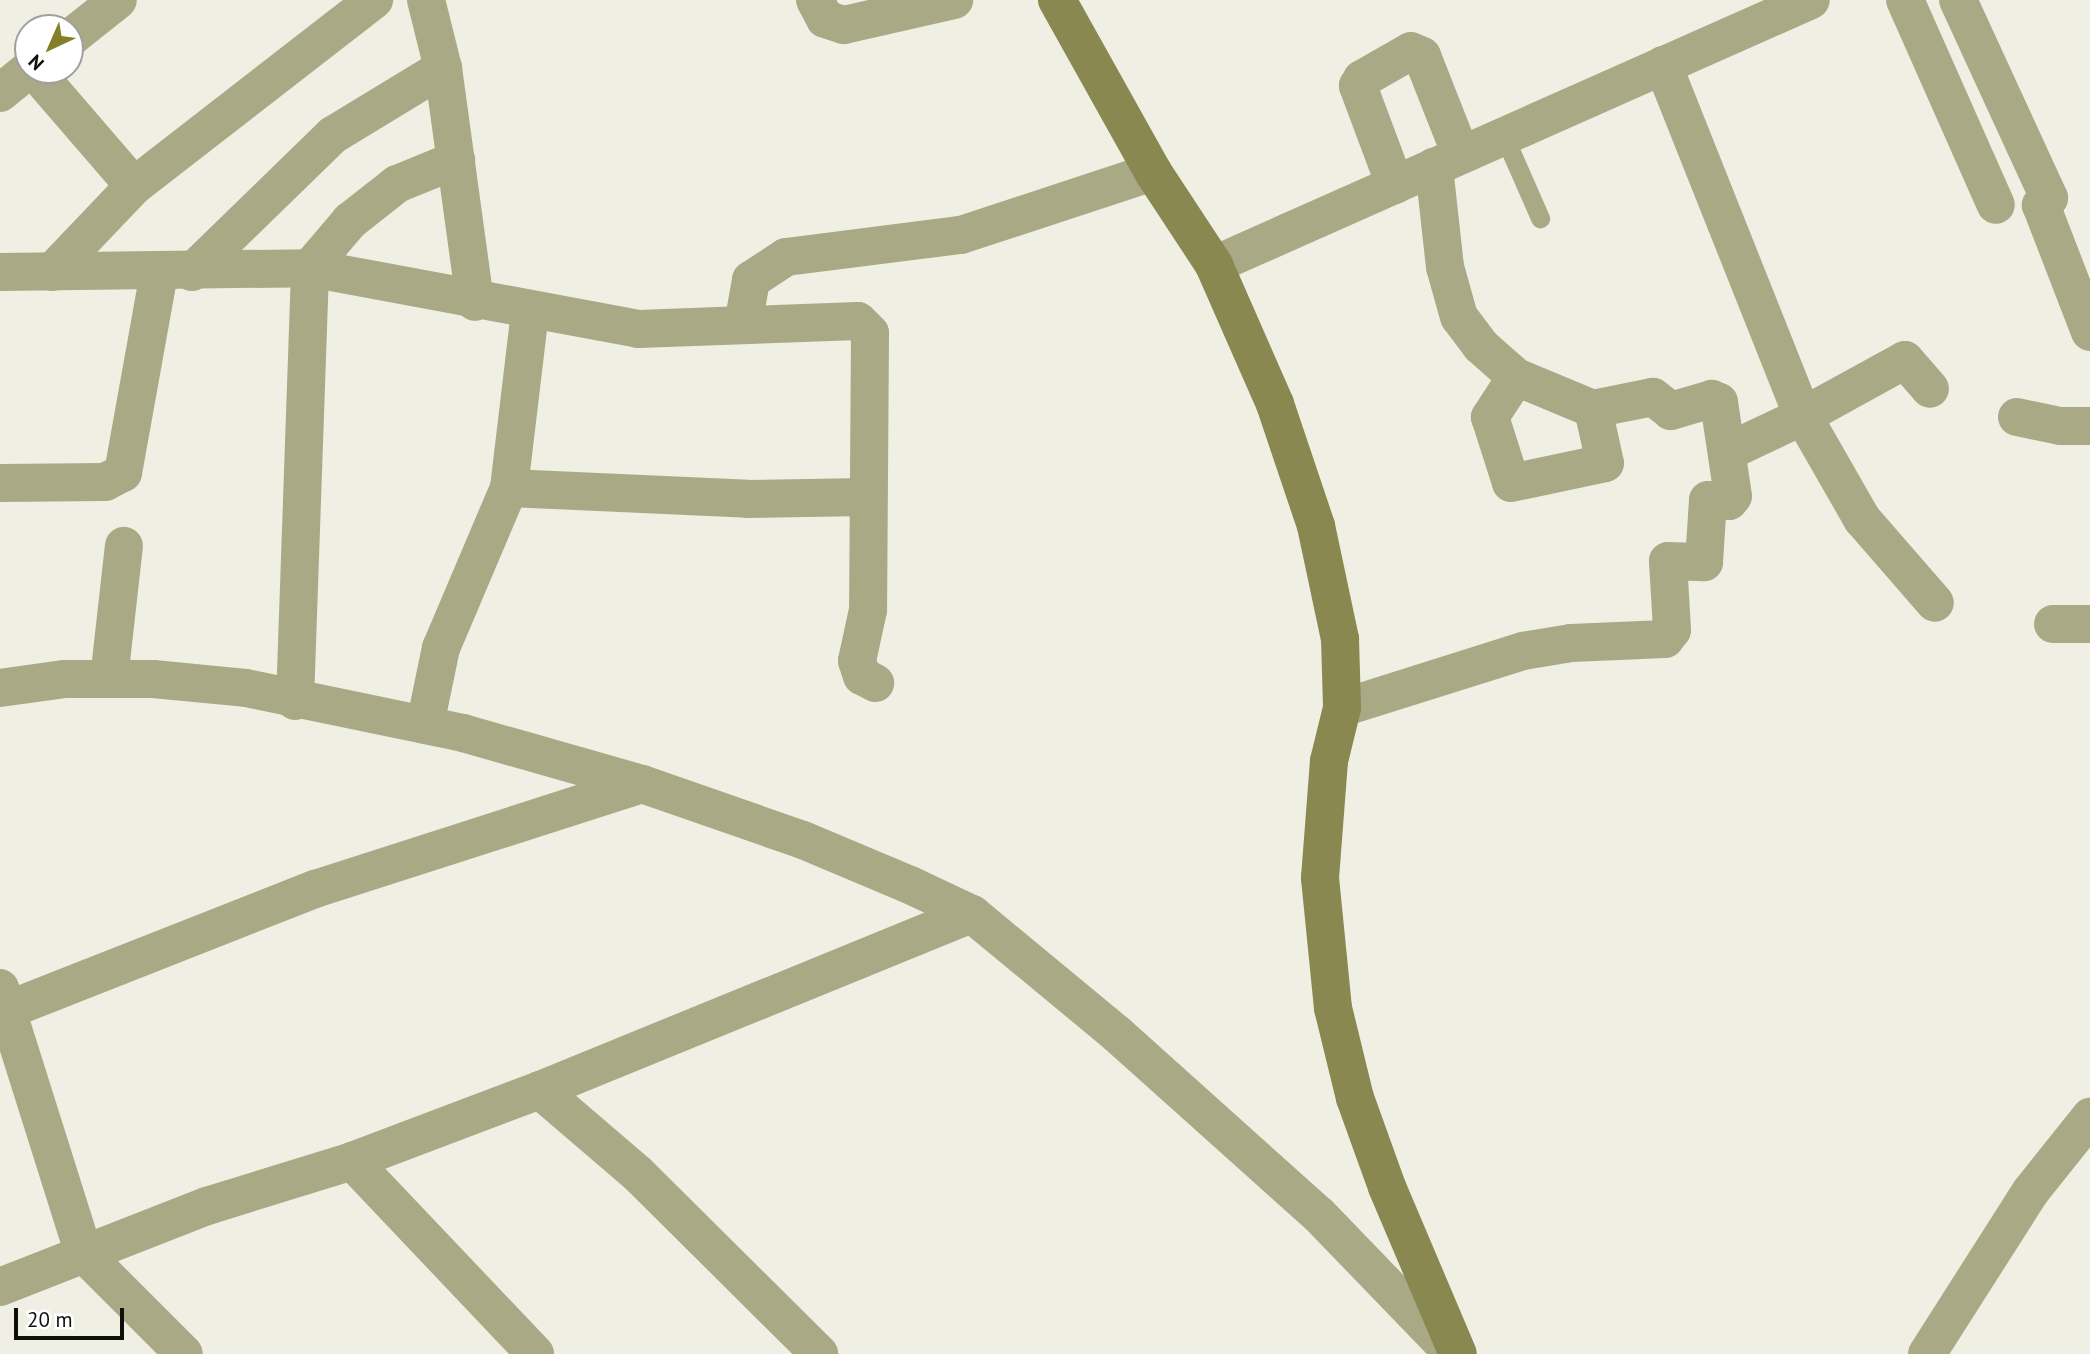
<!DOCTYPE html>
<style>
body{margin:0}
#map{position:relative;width:2090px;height:1354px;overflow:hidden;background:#efefe3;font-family:"PT Sans",sans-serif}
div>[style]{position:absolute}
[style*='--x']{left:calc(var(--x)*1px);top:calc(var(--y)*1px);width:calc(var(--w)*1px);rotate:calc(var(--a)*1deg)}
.lane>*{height:19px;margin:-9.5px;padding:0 9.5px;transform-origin:9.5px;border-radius:9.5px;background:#a9aa85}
.street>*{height:38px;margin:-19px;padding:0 19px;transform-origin:19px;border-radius:19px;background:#a9aa85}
.secondary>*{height:38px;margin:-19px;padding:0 19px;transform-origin:19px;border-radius:19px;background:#898851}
span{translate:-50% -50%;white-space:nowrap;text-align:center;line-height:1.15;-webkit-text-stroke:6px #fff;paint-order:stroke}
.north{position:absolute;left:14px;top:14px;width:70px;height:70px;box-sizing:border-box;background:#fff;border:2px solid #9f9f9e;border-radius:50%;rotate:224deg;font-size:19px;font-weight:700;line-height:28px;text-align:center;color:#0f0f0c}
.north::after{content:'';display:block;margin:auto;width:24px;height:32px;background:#838029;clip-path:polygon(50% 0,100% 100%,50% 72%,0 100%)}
.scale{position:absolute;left:14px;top:1308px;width:110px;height:32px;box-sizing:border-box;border:4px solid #0f0f0c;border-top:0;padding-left:9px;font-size:21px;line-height:24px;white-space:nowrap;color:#0f0f0c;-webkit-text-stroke:5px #fff;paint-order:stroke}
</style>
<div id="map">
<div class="lane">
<i style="--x:1504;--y:136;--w:90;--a:66.3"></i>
</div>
<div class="street">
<i style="--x:426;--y:0;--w:70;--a:76"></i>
<i style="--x:443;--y:68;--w:236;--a:82.2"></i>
<i style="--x:815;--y:0;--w:21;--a:62"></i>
<i style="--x:825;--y:19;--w:20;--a:18"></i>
<i style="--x:844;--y:25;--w:113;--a:-12.8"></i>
<i style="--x:1905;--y:0;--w:224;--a:66.1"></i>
<i style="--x:1958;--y:0;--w:218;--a:65.3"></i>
<i style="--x:2049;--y:198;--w:11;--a:139"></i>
<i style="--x:2041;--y:205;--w:136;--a:68.9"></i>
<i style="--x:70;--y:38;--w:61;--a:-38.4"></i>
<i style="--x:1663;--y:65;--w:378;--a:68.3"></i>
<i style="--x:1803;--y:416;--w:116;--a:-28.8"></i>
<i style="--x:1905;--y:360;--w:38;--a:49"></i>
<i style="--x:34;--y:70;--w:153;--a:49.2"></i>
<i style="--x:0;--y:93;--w:36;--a:-39"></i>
<i style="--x:1395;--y:185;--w:106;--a:-110.5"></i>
<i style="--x:1358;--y:86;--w:8;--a:-60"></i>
<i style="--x:1362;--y:79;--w:56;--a:-29.7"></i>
<i style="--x:1411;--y:51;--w:12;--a:24"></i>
<i style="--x:1422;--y:56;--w:106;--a:68.5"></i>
<i style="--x:1214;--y:265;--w:653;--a:-23.94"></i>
<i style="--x:0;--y:272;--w:310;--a:-0.7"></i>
<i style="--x:310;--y:268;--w:334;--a:10.5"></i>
<i style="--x:638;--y:329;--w:220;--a:-2.1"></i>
<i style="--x:858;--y:321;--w:17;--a:45"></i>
<i style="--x:870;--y:333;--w:277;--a:90.4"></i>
<i style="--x:868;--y:610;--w:52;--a:102.2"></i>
<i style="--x:857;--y:661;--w:16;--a:72"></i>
<i style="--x:862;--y:676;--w:15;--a:28"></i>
<i style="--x:52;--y:272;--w:119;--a:-46.4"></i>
<i style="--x:134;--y:186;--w:304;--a:-37.8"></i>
<i style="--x:192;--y:272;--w:197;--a:-44.2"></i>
<i style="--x:333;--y:135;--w:129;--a:-31.3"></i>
<i style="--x:743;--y:325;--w:46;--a:-79.9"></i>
<i style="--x:751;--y:280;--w:42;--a:-33.3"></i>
<i style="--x:786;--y:257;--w:176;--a:-7.2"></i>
<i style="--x:961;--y:235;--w:202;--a:-18.2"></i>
<i style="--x:1516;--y:377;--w:48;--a:123"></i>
<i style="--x:1490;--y:417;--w:69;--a:72.3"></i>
<i style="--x:1511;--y:483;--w:96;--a:-12"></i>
<i style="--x:1605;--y:463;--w:55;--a:-102.5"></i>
<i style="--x:2017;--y:417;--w:44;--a:11.8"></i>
<i style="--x:2060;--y:426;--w:30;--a:0"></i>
<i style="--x:1727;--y:452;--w:84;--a:-25.3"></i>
<i style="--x:1803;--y:416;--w:119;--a:60.2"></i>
<i style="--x:1862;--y:519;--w:111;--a:49"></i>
<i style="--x:0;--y:483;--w:105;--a:-0.5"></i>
<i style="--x:105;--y:482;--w:20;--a:-27"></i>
<i style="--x:123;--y:473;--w:204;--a:-79.8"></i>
<i style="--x:509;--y:488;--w:239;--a:2.6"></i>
<i style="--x:748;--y:499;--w:119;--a:-1"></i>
<i style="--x:2053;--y:624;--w:37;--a:0"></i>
<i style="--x:109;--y:679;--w:134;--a:-83.6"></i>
<i style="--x:0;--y:688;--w:66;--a:-7.9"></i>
<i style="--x:65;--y:679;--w:88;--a:0"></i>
<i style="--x:153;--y:679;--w:93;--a:5.5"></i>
<i style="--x:246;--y:688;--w:222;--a:11.7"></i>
<i style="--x:463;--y:733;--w:186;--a:15.9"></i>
<i style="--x:642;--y:784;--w:170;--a:19.2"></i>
<i style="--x:803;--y:840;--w:116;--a:22.8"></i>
<i style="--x:910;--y:885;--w:68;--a:25.1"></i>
<i style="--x:972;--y:914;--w:188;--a:39.6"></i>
<i style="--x:1117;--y:1034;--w:271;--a:41.9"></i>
<i style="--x:1319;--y:1215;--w:193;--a:46"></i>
<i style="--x:295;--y:701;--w:433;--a:-88"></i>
<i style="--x:310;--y:268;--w:62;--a:-49.6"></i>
<i style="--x:350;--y:221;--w:60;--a:-38.2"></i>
<i style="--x:397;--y:184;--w:64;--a:-22.1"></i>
<i style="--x:1342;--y:708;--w:190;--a:-17.5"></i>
<i style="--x:1523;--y:651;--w:49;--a:-9.5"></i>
<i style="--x:1571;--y:643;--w:94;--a:-2.4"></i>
<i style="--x:1665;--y:639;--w:11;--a:-52"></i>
<i style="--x:1672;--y:630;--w:69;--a:-93.3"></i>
<i style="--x:1668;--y:561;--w:36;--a:2"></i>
<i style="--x:1704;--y:562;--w:62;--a:-86.3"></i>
<i style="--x:1708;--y:500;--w:21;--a:3"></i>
<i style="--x:1729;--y:501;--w:6;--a:-51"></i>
<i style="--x:1733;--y:496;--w:95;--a:-98.5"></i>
<i style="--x:1719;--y:402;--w:8;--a:-157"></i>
<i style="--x:1712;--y:399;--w:43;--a:163.7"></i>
<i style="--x:1671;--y:411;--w:23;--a:-142"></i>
<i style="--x:1653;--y:397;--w:61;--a:168.7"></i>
<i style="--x:1593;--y:409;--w:83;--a:-157.4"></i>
<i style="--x:1516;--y:377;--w:47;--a:-138.5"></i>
<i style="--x:1481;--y:346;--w:36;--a:-127"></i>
<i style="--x:1459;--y:317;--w:52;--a:-105.6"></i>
<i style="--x:1445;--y:267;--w:101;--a:-96.3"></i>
<i style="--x:425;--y:725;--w:79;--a:-78.3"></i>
<i style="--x:441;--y:648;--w:174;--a:-67"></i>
<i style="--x:509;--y:488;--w:177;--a:-83.2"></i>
<i style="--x:0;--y:988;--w:279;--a:72.5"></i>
<i style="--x:84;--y:1254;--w:141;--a:45"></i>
<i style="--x:0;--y:1013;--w:339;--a:-21.5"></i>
<i style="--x:315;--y:889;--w:343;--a:-17.8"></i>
<i style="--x:540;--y:1090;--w:128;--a:40.6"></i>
<i style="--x:637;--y:1173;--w:257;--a:44.8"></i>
<i style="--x:352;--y:1161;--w:266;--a:46.5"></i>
<i style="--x:0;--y:1287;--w:222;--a:-21.4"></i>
<i style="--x:207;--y:1206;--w:152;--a:-17.2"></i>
<i style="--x:352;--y:1161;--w:201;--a:-20.7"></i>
<i style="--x:540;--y:1090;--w:466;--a:-22.2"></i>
<i style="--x:1927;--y:1354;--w:193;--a:-57.5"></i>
<i style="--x:2031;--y:1191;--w:95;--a:-51.4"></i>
</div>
<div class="secondary">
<i style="--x:1057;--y:0;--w:197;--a:60.8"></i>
<i style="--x:1153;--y:172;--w:111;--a:56.7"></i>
<i style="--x:1214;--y:265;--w:152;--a:66.3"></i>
<i style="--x:1275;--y:404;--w:129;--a:71.4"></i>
<i style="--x:1316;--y:526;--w:116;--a:78"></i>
<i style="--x:1340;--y:639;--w:69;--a:88.3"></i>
<i style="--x:1342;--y:708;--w:55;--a:103.8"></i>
<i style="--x:1329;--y:761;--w:117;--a:94.4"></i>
<i style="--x:1320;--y:878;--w:131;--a:84.3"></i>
<i style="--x:1333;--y:1008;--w:93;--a:76.3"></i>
<i style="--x:1355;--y:1098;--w:95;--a:70.2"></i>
<i style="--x:1387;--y:1187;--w:181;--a:67"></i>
</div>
<div class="north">N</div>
<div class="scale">20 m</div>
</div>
